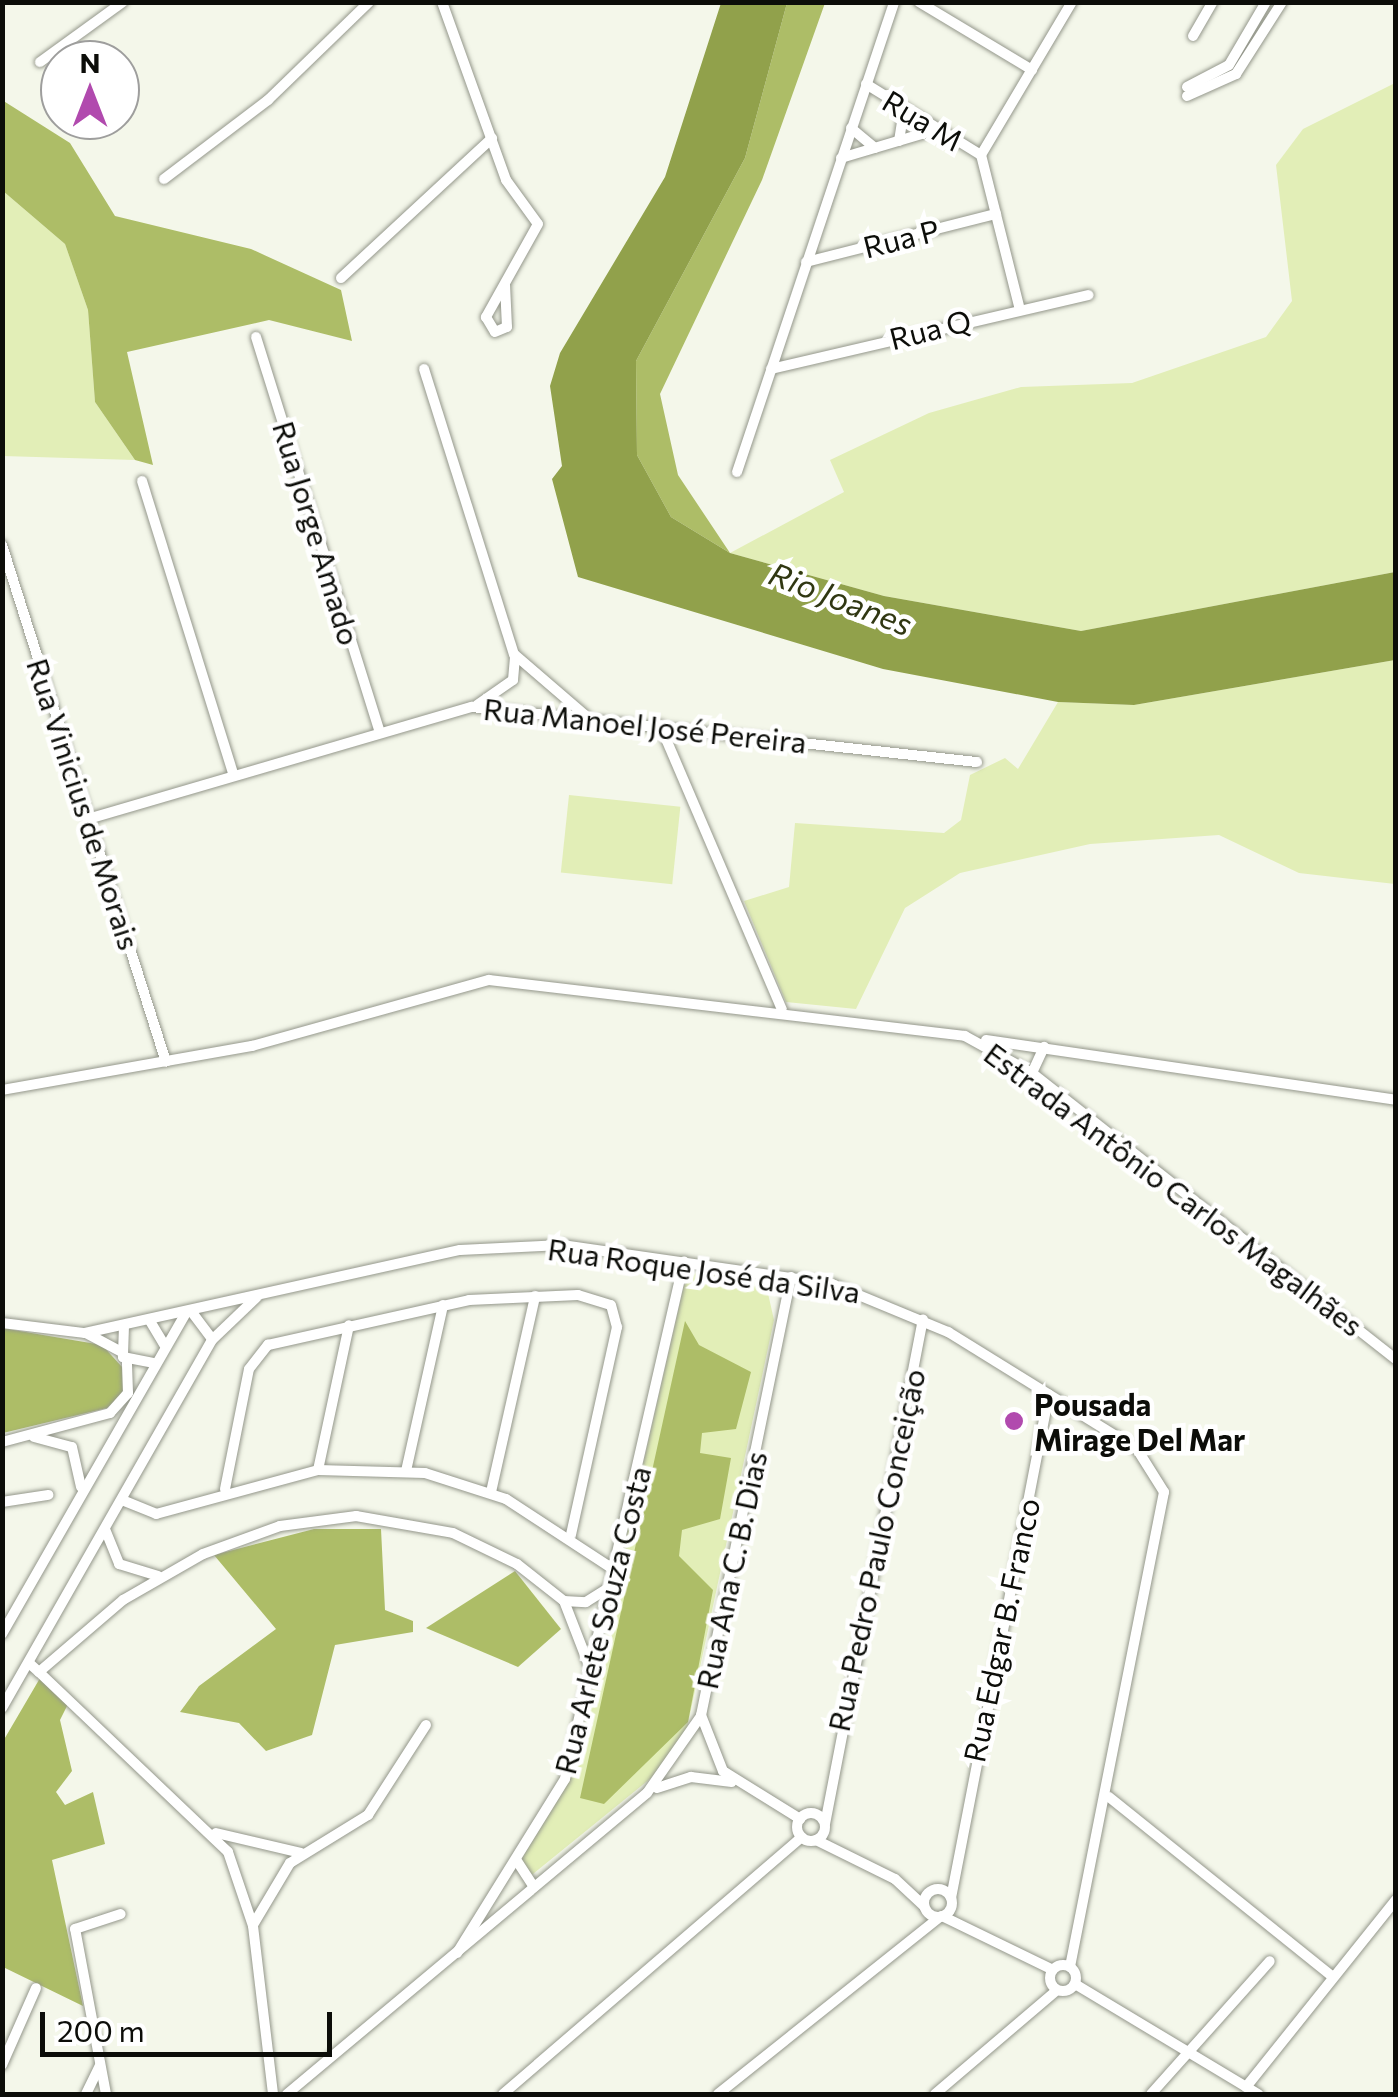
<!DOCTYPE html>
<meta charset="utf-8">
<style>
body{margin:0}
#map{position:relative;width:1398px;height:2097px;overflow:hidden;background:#f4f7ea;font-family:Commissioner,sans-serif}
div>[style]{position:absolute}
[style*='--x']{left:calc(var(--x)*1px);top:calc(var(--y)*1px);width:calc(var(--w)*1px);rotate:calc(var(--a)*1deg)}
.green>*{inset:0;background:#e2eeb7;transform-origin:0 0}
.forest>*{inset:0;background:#adbd67}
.water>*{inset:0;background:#91a14b}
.roads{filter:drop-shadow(0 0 2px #94978b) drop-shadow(0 0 2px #94978b)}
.minor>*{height:10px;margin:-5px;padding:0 5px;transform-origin:5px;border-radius:5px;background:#fff}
.minor>.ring{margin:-5px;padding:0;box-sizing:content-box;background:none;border:10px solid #fff;border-radius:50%}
.dots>*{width:28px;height:28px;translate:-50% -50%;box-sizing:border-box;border:5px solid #fff;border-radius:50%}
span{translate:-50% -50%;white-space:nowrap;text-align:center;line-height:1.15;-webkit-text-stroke:9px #fff;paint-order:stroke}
.street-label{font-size:30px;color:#0c0d09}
.poi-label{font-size:30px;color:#0c0d09;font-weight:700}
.left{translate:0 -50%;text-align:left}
.water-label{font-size:32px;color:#303712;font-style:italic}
.frame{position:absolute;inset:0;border:5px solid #0c0d09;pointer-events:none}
.north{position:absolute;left:40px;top:40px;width:100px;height:100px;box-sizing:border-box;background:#fff;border:2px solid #9e9e9d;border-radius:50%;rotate:0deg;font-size:28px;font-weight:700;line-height:40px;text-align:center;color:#0c0d09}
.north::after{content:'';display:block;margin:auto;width:35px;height:45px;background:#b14aae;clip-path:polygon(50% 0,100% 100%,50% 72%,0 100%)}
.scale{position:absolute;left:40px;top:2012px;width:292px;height:45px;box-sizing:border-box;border:5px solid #0c0d09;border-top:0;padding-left:12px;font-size:30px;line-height:35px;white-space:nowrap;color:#0c0d09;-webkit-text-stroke:8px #fff;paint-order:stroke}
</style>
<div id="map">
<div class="green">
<i style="clip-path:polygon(1395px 83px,1395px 572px,1081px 631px,884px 596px,730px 553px,844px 492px,830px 460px,929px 413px,1021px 387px,1132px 383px,1266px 337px,1292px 301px,1276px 165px,1303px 129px)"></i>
<i style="clip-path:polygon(3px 191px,65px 244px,88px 310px,95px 402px,135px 460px,3px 456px)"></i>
<i style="clip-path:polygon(1395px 660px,1395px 884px,1299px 873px,1219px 835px,1090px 844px,960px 873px,905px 908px,856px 1009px,786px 1002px,744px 901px,789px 887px,795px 823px,944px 833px,961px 820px,970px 775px,1005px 758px,1018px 769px,1058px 702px,1134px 705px)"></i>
<i style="left:569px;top:795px;width:112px;height:78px;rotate:6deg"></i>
<i style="clip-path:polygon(699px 1270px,751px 1277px,767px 1289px,774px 1320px,687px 1728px,656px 1774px,528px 1878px,521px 1860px,573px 1772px,684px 1285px)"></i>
</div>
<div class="forest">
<i style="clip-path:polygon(787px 3px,825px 3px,762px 180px,660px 394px,678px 475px,730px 553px,671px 517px,637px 455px,636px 361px,745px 158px)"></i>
<i style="clip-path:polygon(2px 100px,70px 143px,115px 216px,251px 249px,341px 290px,352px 341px,269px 320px,127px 352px,153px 465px,135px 460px,95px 402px,88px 310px,65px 244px,3px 191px)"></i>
<i style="clip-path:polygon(685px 1321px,699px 1345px,751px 1372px,736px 1429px,702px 1433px,700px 1453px,731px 1458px,720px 1519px,682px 1530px,679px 1556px,713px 1590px,688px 1722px,604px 1804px,580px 1798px)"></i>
<i style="clip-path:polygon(2px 1328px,102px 1345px,123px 1368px,124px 1393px,107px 1408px,3px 1433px)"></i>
<i style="clip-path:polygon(314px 1529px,381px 1529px,385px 1610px,413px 1621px,413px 1632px,335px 1645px,312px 1735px,266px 1751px,239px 1723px,180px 1712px,199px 1686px,276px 1629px,214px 1555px)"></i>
<i style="clip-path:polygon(515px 1571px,561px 1629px,518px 1667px,426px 1628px)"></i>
<i style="clip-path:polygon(43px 1673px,69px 1702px,60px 1720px,72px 1771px,56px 1792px,65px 1805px,93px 1792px,105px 1844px,52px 1860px,83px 2006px,3px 1967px,2px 1743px)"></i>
</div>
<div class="water">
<i style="clip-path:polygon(721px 3px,787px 3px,745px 158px,636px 361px,637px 455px,671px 517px,730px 553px,884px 596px,1081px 631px,1395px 572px,1395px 660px,1134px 705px,1058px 702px,883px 669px,578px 577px,552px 479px,562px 466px,550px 386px,560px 353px,665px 177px)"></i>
</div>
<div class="roads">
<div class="minor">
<i style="--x:442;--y:2;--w:189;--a:70.2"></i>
<i style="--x:506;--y:180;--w:54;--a:54"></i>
<i style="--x:538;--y:224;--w:107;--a:119.2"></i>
<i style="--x:486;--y:317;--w:17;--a:59"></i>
<i style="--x:495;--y:332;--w:13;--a:-23"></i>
<i style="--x:507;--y:327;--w:42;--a:-92.7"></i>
<i style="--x:919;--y:2;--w:132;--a:31"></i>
<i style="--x:1193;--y:36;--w:39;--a:-60"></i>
<i style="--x:40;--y:62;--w:102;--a:-35.9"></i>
<i style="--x:866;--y:84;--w:135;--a:31.7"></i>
<i style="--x:1187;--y:87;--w:47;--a:-27.6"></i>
<i style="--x:1229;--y:65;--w:73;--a:-59.6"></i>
<i style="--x:1187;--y:96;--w:54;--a:-24.2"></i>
<i style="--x:1236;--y:74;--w:85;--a:-57.4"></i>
<i style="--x:851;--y:128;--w:31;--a:40"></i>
<i style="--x:899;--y:141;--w:32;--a:-81"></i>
<i style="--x:841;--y:158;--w:101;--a:-16.6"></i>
<i style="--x:164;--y:179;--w:131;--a:-37.2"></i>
<i style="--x:268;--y:100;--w:141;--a:-44.1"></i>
<i style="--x:806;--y:262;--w:196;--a:-14.2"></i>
<i style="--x:341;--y:278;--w:206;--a:-42.8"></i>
<i style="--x:1019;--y:306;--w:156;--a:-104.1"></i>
<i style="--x:981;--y:155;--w:178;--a:-59.3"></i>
<i style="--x:256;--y:337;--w:411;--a:72.6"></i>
<i style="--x:424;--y:369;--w:299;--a:72.5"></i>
<i style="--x:514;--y:654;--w:95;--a:40.7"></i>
<i style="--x:771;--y:369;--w:326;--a:-13.1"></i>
<i style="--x:737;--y:472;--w:496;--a:-71.5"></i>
<i style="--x:142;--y:481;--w:307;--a:72.7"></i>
<i style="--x:2;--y:545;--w:542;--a:72.4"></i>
<i style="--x:477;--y:705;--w:44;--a:-34.8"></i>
<i style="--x:513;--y:680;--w:24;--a:-85"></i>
<i style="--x:660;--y:725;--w:309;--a:66.8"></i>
<i style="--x:88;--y:819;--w:400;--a:-16.3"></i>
<i style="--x:472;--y:707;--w:508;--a:6.22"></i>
<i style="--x:986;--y:1040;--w:414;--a:8.3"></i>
<i style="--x:1032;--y:1073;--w:29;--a:-65"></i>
<i style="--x:2;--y:1090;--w:254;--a:-10"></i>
<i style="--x:252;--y:1046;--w:246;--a:-15.6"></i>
<i style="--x:489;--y:980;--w:479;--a:6.7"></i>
<i style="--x:965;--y:1036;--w:77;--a:28.9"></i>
<i style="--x:1032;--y:1073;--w:463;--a:38.2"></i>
<i style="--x:791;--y:1277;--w:447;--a:101.6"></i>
<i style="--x:701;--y:1715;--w:60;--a:68.6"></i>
<i style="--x:723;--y:1771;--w:91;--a:31.9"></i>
<i style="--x:191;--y:1311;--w:35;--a:53"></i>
<i style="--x:150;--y:1321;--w:29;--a:59"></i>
<i style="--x:2;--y:1323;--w:84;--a:6.9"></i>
<i style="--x:85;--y:1333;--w:384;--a:-12.5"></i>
<i style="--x:460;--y:1250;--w:102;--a:-2.8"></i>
<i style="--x:562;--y:1245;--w:273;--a:8.2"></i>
<i style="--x:832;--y:1284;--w:126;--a:22.5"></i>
<i style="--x:948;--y:1332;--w:222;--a:31.8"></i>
<i style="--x:1137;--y:1449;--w:51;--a:57.9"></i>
<i style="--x:1164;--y:1492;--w:484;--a:101.2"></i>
<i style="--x:124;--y:1326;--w:31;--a:92"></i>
<i style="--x:123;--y:1357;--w:32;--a:11"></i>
<i style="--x:86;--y:1333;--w:38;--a:28"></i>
<i style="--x:34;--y:1437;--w:39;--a:15"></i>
<i style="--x:72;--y:1447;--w:41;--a:77.3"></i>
<i style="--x:2;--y:1442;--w:112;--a:-15"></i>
<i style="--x:110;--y:1413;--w:27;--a:-48"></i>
<i style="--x:128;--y:1393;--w:32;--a:-92"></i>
<i style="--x:318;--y:1470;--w:148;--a:-77.9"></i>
<i style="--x:406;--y:1471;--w:170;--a:-77.4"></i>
<i style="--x:225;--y:1489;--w:122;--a:-78.7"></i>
<i style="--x:249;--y:1369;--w:31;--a:-52"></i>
<i style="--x:268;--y:1345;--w:206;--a:-12.6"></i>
<i style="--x:469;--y:1300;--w:109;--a:-2.6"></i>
<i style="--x:578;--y:1295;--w:34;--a:17"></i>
<i style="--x:611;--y:1305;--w:23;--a:75"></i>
<i style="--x:617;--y:1327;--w:213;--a:102.5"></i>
<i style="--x:491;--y:1492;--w:201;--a:-77.3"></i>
<i style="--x:122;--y:1500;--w:37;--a:22"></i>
<i style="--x:156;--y:1514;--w:168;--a:-15.2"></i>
<i style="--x:318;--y:1470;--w:107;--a:1.6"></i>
<i style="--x:425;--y:1473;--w:85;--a:17.8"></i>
<i style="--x:506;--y:1499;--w:131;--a:33.2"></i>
<i style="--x:2;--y:1502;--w:47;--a:-8.7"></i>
<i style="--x:105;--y:1529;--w:38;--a:68"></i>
<i style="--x:119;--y:1564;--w:41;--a:17.1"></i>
<i style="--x:564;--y:1601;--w:22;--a:3"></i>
<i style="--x:586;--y:1602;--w:32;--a:-32"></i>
<i style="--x:2;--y:1634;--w:370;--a:-60.2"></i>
<i style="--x:29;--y:1663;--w:13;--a:42"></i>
<i style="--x:39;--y:1672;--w:111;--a:-40.6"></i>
<i style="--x:123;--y:1600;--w:92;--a:-29.9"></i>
<i style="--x:203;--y:1554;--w:82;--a:-20"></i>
<i style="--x:280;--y:1526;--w:77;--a:-7.5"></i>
<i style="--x:356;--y:1516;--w:98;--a:9.9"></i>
<i style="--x:453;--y:1533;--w:71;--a:25.8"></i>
<i style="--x:517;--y:1564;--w:60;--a:38.2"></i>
<i style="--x:564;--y:1601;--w:72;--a:68.8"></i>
<i style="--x:39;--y:1672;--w:261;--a:43.6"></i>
<i style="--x:228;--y:1852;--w:78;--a:71.3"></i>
<i style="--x:253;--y:1926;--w:169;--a:83.2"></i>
<i style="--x:2;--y:1708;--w:424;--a:-60.3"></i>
<i style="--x:212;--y:1340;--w:62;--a:-43.7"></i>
<i style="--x:657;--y:1788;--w:36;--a:-18"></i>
<i style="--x:691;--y:1777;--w:41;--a:7"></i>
<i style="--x:1109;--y:1797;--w:287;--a:38.8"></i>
<i class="ring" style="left:797px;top:1813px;width:18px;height:18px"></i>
<i style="--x:825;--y:1824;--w:514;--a:-79.02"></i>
<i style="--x:216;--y:1833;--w:87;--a:13.2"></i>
<i style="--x:816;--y:1840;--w:88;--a:26.3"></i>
<i style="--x:895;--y:1879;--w:40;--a:43"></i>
<i style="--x:517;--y:1861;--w:31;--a:57"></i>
<i class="ring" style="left:924px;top:1889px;width:18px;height:18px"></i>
<i style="--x:951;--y:1898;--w:513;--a:-79"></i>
<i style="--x:942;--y:1916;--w:123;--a:25.9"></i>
<i style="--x:253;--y:1925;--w:72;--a:-59.2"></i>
<i style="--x:290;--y:1863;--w:92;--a:-31.6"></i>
<i style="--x:368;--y:1815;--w:107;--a:-57.2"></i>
<i style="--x:457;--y:1953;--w:205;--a:-58.2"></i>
<i style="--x:565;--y:1779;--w:531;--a:-77.06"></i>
<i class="ring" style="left:1050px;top:1965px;width:16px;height:16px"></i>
<i style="--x:1075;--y:1984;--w:214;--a:31"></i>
<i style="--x:2;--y:2065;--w:84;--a:-66.2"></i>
<i style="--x:1246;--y:2087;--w:240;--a:-51.3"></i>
<i style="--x:86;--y:2094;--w:32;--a:-64"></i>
<i style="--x:106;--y:2094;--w:168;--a:-100.6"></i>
<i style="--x:75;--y:1929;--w:48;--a:-18.1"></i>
<i style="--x:287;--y:2094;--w:469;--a:-39.9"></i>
<i style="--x:647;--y:1793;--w:94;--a:-55"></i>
<i style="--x:503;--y:2094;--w:394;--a:-40.7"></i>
<i style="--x:718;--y:2094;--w:284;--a:-38.6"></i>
<i style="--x:935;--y:2094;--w:160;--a:-40.4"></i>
<i style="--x:1151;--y:2094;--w:178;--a:-48.2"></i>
</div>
</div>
<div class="dots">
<i style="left:1014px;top:1421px;background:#b14aae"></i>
</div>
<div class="street-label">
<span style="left:923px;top:120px;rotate:31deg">Rua M</span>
<span style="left:901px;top:238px;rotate:-14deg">Rua P</span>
<span style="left:930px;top:329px;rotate:-14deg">Rua Q</span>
<span style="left:317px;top:533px;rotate:73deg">Rua Jorge Amado</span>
<span style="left:645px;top:725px;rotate:6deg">Rua Manoel José Pereira</span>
<span style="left:84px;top:804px;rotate:72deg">Rua Vinicius de Morais</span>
<span style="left:1174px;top:1189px;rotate:37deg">Estrada Antônio Carlos Magalhães</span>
<span style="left:704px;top:1270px;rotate:8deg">Rua Roque José da Silva</span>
<span style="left:876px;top:1550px;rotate:-78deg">Rua Pedro Paulo Conceição</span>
<span style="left:731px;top:1570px;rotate:-78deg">Rua Ana C. B. Dias</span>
<span style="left:602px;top:1620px;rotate:-76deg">Rua Arlete Souza Costa</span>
<span style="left:1001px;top:1630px;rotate:-78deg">Rua Edgar B. Franco</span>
</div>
<div class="poi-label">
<span class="left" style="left:1034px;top:1421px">Pousada<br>Mirage Del Mar</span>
</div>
<div class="water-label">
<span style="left:841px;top:598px;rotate:21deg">Rio Joanes</span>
</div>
<div class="frame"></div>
<div class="north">N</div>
<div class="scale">200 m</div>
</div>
